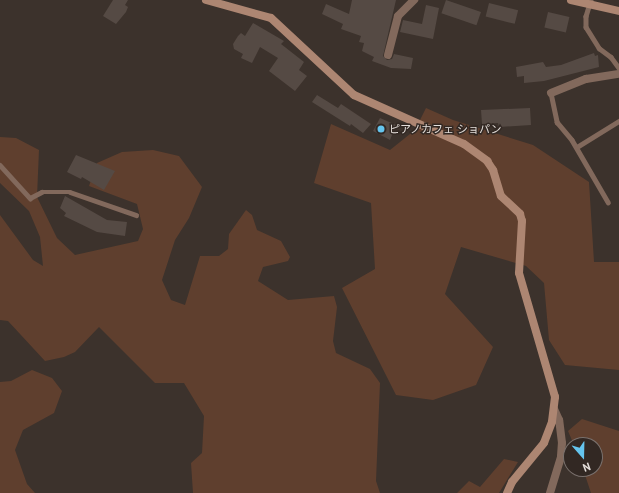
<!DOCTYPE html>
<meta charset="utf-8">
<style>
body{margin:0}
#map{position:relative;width:619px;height:493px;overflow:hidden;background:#3c322c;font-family:"PT Sans","Noto Sans JP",sans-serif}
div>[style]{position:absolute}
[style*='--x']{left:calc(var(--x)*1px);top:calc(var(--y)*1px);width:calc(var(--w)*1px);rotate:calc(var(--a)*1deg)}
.green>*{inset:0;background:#5f3f2e}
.building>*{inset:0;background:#554a44;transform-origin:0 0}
.lane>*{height:4.5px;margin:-2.25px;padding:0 2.25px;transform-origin:2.25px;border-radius:2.25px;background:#82695c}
.street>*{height:8px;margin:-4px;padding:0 4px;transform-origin:4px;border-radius:4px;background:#82695c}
.secondary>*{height:8px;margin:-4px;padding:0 4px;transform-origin:4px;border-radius:4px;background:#ad8672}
.dots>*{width:11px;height:11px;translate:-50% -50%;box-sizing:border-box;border:2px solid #322823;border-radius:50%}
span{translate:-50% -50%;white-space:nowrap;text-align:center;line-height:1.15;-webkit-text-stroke:3px #322823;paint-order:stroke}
.poi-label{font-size:11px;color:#e5dfdb}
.left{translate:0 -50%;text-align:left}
.north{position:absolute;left:563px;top:437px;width:40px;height:40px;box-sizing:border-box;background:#322823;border:1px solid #7a716d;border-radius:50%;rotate:160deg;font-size:11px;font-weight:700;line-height:16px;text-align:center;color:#e5dfdb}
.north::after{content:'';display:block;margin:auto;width:14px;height:18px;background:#65c5ee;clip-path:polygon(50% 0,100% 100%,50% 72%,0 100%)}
</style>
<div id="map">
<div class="green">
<i style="clip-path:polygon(426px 108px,453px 120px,533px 145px,589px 182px,594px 262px,619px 262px,619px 370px,565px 365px,549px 340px,544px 283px,526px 266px,461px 247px,445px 294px,493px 347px,476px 385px,433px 400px,396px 395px,342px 288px,375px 269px,371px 203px,314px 183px,331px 124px,390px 150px,415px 130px)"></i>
<i style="clip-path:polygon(0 137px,16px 138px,39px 150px,37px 197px,57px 238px,75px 255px,138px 241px,143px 229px,137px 204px,89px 186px,97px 163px,122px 152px,153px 150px,179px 156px,202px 187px,189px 218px,175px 240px,162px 280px,171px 300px,185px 305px,200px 256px,219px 256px,228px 249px,229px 234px,246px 210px,252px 215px,257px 230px,281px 241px,290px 257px,288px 261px,263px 267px,258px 281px,288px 300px,334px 296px,337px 307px,333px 341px,336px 353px,370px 369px,380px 383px,376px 481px,380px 493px,193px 493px,191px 463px,202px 453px,204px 416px,184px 383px,155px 383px,99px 327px,75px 352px,64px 357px,45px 361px,8px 321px,0 320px,0 215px,33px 260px,43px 266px,40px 237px,29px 211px,0 183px)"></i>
<i style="clip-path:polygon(32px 370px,52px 378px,62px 391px,54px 413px,23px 430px,15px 450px,27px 484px,35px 493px,0 493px,0 382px,11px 381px)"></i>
<i style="clip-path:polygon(582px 419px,619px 431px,619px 493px,591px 493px,583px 469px,595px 469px,595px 445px,574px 445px,568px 431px)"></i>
<i style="clip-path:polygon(504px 459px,518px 462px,499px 493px,457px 493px,469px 481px,480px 487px)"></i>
</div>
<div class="building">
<i style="clip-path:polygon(113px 0,128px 0,125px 5px,128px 7px,126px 12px,116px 24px,103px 16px)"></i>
<i style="clip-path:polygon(352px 0,396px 0,383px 56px,387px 60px,392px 59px,394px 54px,413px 58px,411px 69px,391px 68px,372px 61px,374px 57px,362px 51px,364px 43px,359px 42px,361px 36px,341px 29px,343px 24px,322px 14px,326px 4px,349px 14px)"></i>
<i style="left:446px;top:0;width:37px;height:14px;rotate:19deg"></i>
<i style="left:489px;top:3px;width:30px;height:14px;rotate:14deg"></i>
<i style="clip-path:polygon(426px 5px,439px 8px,433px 39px,400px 32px,403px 20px,422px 24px)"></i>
<i style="left:548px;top:12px;width:22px;height:16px;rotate:13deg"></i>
<i style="clip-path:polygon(253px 23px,284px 41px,281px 44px,304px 62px,299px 70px,307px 76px,295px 91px,269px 71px,278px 58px,260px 47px,252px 63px,241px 58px,243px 54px,234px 49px,233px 44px,238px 36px,241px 33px,245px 36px)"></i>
<i style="clip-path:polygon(594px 53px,595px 56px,598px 55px,599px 67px,544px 81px,524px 83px,524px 76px,517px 77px,516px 67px,543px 62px,546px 67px,561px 65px)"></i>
<i style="clip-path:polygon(317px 95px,338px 108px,341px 104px,371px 124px,363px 133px,351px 124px,350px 126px,312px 102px)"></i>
<i style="clip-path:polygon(530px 108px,531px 125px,499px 127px,498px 123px,482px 124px,481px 110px)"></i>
<i style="clip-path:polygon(380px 118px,396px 125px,390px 140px,373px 131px)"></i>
<i style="clip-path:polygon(76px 155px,115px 171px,104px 190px,82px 177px,81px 179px,67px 172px)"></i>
<i style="clip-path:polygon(65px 196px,107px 220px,127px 222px,125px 236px,97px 232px,64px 216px,66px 213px,60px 208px)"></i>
</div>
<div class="lane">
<i style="--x:591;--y:0;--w:17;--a:107"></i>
<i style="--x:586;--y:16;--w:11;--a:90"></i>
<i style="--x:586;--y:27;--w:25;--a:58"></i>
<i style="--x:599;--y:48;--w:15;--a:37"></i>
<i style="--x:611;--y:57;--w:14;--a:54"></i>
<i style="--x:551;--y:93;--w:30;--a:78"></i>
<i style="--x:557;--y:122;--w:23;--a:50"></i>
<i style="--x:572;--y:140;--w:72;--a:59.9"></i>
<i style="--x:577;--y:147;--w:49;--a:-31.8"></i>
<i style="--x:0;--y:165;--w:45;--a:47.7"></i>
<i style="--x:30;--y:198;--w:13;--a:-27"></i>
<i style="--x:42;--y:192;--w:28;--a:0"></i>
<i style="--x:70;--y:192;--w:70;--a:19.2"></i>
</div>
<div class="street">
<i style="--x:388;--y:55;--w:40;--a:-75.6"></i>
<i style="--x:398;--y:16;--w:23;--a:-45"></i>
<i style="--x:551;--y:93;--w:38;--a:-22"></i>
<i style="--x:586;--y:79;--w:33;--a:-9"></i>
<i style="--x:550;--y:493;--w:39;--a:-73"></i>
<i style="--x:561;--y:456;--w:13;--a:-86"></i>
<i style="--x:562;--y:443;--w:23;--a:-97"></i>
<i style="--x:559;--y:420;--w:12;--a:-114"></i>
</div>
<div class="secondary">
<i style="--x:206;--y:0;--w:67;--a:15.5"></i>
<i style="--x:271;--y:18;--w:113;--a:42.9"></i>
<i style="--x:354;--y:95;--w:120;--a:24"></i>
<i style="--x:464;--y:144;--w:29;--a:36"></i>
<i style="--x:487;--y:161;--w:11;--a:56"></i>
<i style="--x:493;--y:170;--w:27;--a:73"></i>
<i style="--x:501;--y:196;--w:26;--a:43"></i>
<i style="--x:520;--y:214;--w:7;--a:74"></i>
<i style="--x:522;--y:221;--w:52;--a:93.3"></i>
<i style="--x:519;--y:273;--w:129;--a:73.8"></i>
<i style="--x:555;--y:397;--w:25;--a:97"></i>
<i style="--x:552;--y:422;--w:22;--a:111"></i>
<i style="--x:544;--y:443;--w:50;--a:129.4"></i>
<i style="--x:512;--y:482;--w:12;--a:114"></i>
<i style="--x:571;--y:0;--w:49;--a:12.9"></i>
</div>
<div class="dots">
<i style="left:381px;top:129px;background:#65c5ee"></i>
</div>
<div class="poi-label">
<span class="left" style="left:389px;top:129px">ピアノカフェ ショパン</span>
</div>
<div class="north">N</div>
</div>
